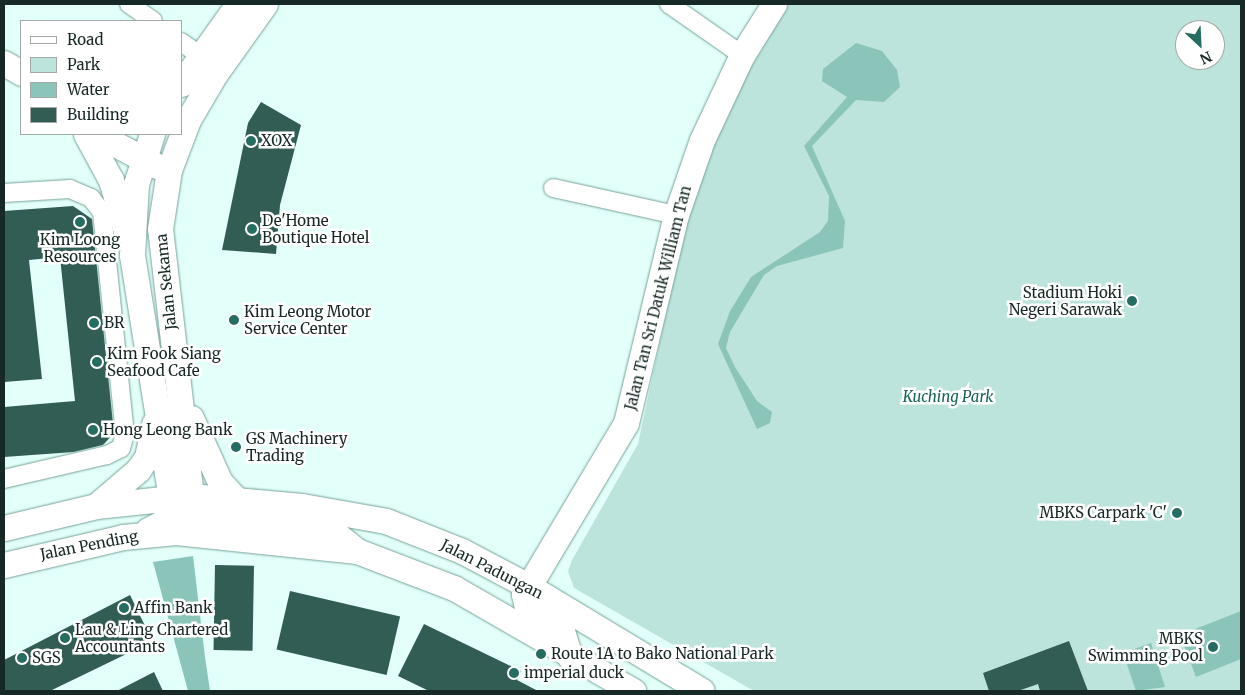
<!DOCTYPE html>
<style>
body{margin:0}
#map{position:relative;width:1245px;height:695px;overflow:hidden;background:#e3fff9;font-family:Merriweather,serif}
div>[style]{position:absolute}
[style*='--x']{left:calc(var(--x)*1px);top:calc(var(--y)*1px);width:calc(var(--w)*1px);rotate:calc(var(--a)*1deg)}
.green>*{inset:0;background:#bde4dc}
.water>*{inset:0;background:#8bc5ba}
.building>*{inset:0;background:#325d55;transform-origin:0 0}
.roads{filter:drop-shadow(0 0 1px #76a29a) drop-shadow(0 0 1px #76a29a)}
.street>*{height:18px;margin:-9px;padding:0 9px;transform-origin:9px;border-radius:9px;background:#fff}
.secondary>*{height:25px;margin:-12.5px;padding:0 12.5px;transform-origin:12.5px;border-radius:12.5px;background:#fff}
.dots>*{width:14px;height:14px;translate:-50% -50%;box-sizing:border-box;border:2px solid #fff;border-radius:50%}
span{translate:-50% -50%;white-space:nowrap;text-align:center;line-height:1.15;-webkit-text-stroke:5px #fff;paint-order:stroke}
.poi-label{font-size:15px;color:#172926}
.left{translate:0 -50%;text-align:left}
.right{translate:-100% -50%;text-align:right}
.street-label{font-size:15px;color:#172926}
.park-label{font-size:15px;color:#18645a;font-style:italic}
.frame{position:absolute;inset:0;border:5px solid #172926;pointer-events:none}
.legend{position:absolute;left:20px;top:20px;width:162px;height:115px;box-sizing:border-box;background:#fff;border:1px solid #a2a9a8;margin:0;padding:6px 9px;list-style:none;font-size:15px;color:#172926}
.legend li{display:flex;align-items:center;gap:10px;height:25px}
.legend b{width:25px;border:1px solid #a2a9a8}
.north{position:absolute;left:1175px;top:20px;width:50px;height:50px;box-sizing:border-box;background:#fff;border:1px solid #a2a9a8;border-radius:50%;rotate:155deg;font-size:14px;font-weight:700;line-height:20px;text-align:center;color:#172926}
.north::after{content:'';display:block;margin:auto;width:18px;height:22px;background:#256c61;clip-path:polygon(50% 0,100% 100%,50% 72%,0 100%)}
</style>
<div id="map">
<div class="green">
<i style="clip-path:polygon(evenodd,789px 4px,1241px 4px,1241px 691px,754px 691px,574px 588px,568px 571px,572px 560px,638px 444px,690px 201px,729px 104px,789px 4px,1185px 30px,1215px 30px,1215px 60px,1185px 60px,1185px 30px)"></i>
</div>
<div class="water">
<i style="clip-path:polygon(856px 43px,882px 51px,897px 70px,900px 87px,884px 102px,856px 100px,812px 146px,845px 221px,843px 248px,777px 266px,764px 275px,730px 332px,726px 348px,735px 367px,757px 401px,772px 412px,770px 423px,757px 429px,718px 344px,730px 311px,751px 277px,820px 232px,828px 221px,829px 196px,804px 146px,847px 97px,822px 81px,823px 69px)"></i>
<i style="clip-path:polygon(193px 556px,205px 657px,210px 691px,188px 691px,153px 562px)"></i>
<i style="clip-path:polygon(1241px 611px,1241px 659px,1196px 677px,1180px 635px)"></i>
<i style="clip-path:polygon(1151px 643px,1165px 687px,1136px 691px,1123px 653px)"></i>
</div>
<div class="building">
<i style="clip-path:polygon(261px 102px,301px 125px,280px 205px,276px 254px,222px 250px,248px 123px)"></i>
<i style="clip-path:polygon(73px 206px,92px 219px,114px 433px,103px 445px,74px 452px,4px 457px,4px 407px,75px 401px,60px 257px,29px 260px,42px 379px,4px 382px,4px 211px)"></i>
<i style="left:215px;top:565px;width:39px;height:85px;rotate:1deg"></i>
<i style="left:290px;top:591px;width:113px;height:60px;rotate:13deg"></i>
<i style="clip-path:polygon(130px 595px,148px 632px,145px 645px,50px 691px,4px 691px,4px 660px)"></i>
<i style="clip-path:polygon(424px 624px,521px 671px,517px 680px,538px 691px,429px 691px,398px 676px)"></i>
<i style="clip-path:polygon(1069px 641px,1088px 691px,1040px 691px,1038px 684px,1018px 691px,989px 691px,983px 673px)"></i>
<i style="clip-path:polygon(154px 672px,163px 691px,117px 691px)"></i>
</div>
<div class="roads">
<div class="street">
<i style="--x:129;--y:4;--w:29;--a:35"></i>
<i style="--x:669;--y:4;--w:89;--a:34.9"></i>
<i style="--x:181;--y:42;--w:24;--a:35"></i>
<i style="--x:553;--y:188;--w:126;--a:12.4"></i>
<i style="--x:4;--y:193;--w:66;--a:-3.5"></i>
<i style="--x:70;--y:189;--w:23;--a:23"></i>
<i style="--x:91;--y:198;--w:18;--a:52"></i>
<i style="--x:102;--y:212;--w:223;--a:84.1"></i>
<i style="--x:125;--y:434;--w:15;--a:106"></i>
<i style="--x:121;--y:448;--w:16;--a:153"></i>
<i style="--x:107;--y:455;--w:106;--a:166.9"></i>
</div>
<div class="secondary">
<i style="--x:4;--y:63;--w:20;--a:30"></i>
<i style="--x:181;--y:84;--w:98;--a:-54.5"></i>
<i style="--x:86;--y:134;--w:52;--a:61.5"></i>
<i style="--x:111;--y:180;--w:53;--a:73.6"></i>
<i style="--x:96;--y:134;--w:69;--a:27.7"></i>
<i style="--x:152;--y:134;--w:52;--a:107.7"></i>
<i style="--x:136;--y:184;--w:71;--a:93.2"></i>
<i style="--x:132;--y:255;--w:246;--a:80.9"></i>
<i style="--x:171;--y:498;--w:19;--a:39"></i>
<i style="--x:186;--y:510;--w:152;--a:9.1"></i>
<i style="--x:336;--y:534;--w:27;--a:39"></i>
<i style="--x:191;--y:418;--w:70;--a:65.6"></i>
<i style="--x:220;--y:482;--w:22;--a:47"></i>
<i style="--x:96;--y:506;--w:55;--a:-40.6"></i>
<i style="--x:138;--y:470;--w:16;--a:-55"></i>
<i style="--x:147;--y:457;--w:34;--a:-78"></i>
<i style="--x:4;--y:528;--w:95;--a:-13.4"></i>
<i style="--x:96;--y:506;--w:96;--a:-6"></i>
<i style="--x:191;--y:496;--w:111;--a:5.1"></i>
<i style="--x:302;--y:506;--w:85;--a:10.1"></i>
<i style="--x:386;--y:521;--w:82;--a:21.5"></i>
<i style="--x:462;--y:551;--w:75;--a:27.9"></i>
<i style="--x:528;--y:586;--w:203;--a:31.1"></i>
<i style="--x:148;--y:530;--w:43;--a:-27.8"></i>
<i style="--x:186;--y:510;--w:15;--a:-70"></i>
<i style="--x:191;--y:496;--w:269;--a:-96.6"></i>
<i style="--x:160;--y:229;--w:60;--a:-81.3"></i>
<i style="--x:169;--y:170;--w:53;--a:-69.2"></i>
<i style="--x:188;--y:120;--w:53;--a:-59.6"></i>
<i style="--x:215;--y:74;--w:86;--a:-54.5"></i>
<i style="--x:4;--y:565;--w:122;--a:-13.2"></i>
<i style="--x:123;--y:537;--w:53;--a:-5.4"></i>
<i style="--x:176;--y:532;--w:182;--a:6"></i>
<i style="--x:357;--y:551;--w:104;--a:20.9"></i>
<i style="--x:454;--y:588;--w:207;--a:29.9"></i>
<i style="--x:570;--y:657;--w:28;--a:-107"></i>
<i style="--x:562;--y:630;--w:45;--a:-143.1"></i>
<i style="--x:526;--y:603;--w:9;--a:-103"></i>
<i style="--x:524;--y:594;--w:199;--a:-59.2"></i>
<i style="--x:626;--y:423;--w:214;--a:-76.5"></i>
<i style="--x:676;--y:215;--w:79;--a:-70.9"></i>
<i style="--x:702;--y:140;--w:94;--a:-64.8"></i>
<i style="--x:742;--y:55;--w:60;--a:-57.9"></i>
</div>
</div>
<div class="dots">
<i style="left:251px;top:141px;background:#256c61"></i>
<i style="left:80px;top:222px;background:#256c61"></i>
<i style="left:252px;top:229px;background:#256c61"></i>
<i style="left:1132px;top:301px;background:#256c61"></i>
<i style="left:234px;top:320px;background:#256c61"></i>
<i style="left:94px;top:323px;background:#256c61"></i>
<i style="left:97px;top:362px;background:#256c61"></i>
<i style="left:93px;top:430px;background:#256c61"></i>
<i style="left:236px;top:447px;background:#256c61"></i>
<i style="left:1177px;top:513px;background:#256c61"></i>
<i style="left:124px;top:608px;background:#256c61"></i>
<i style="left:65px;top:638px;background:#256c61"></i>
<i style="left:1213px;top:647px;background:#256c61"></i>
<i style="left:541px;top:654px;background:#256c61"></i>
<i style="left:22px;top:658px;background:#256c61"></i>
<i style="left:514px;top:673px;background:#256c61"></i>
</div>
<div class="poi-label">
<span class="left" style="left:261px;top:141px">XOX</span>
<span class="left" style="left:262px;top:229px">De'Home<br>Boutique Hotel</span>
<span style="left:80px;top:248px">Kim Loong<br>Resources</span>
<span class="right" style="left:1122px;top:301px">Stadium Hoki<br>Negeri Sarawak</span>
<span class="left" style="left:244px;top:320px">Kim Leong Motor<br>Service Center</span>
<span class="left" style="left:104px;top:323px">BR</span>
<span class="left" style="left:107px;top:362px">Kim Fook Siang<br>Seafood Cafe</span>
<span class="left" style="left:103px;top:430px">Hong Leong Bank</span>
<span class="left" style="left:246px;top:447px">GS Machinery<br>Trading</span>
<span class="right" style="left:1167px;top:513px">MBKS Carpark 'C'</span>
<span class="left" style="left:134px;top:608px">Affin Bank</span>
<span class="left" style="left:75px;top:638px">Lau &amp; Ling Chartered<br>Accountants</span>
<span class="right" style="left:1203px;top:647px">MBKS<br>Swimming Pool</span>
<span class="left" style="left:551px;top:654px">Route 1A to Bako National Park</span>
<span class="left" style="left:32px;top:658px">SGS</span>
<span class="left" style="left:524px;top:673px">imperial duck</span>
</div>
<div class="street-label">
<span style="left:166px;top:282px;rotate:-96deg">Jalan Sekama</span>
<span style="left:658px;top:298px;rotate:-76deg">Jalan Tan Sri Datuk William Tan</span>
<span style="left:89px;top:545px;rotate:-11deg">Jalan Pending</span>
<span style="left:492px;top:569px;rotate:27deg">Jalan Padungan</span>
</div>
<div class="park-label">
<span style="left:948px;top:397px">Kuching Park</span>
</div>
<div class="frame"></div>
<ul class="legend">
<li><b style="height:6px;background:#fff"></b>Road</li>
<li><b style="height:14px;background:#bde4dc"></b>Park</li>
<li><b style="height:14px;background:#8bc5ba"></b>Water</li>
<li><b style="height:14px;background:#325d55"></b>Building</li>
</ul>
<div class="north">N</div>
</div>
